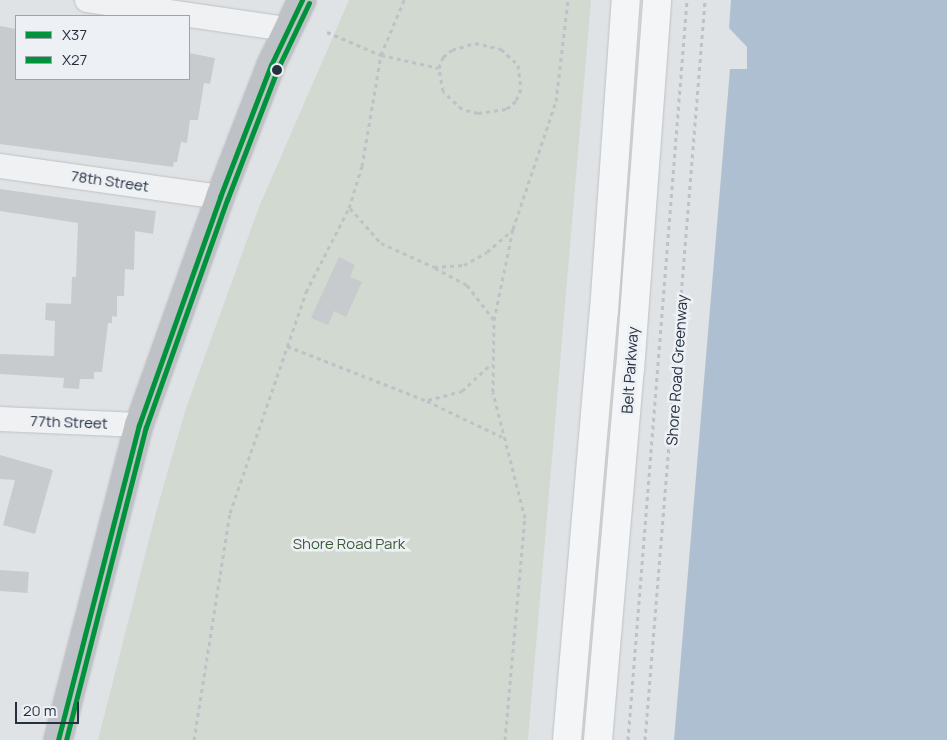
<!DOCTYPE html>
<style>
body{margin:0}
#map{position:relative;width:947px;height:740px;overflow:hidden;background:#e0e3e6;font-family:Manrope,sans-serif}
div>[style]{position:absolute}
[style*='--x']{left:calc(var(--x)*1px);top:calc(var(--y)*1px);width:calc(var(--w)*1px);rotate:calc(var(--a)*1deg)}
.green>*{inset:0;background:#d1d9d1}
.water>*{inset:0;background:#aebfd1}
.building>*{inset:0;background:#c8cbce;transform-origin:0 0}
.path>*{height:3px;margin-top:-1.5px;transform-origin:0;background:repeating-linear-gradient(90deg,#bfc1c6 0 4px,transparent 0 8px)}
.roads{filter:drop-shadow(0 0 1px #bec1c4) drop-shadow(0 0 1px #bec1c4)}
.street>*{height:24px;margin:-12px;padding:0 12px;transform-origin:12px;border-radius:12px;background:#f0f1f2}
.secondary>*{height:28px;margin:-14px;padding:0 14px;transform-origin:14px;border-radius:14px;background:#bec1c5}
.highway>*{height:28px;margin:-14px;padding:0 14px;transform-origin:14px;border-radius:14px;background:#f4f5f6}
.bus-1>*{height:5px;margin:-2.5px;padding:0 2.5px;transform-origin:2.5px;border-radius:2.5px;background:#00933c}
.bus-2>*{height:5px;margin:-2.5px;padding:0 2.5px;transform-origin:2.5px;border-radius:2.5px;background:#00933c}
.dots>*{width:14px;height:14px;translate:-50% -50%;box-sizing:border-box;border:2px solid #edf1f5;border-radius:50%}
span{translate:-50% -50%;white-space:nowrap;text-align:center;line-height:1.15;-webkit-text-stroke:5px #edf1f5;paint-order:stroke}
.street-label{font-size:15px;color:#27303e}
.park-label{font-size:15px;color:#3c5a34}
.legend{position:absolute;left:15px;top:15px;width:175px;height:65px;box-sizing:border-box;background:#edf1f5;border:1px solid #9ea4ac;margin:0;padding:6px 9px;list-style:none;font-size:15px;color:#27303e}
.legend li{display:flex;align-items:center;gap:10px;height:25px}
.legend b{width:25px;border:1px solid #9ea4ac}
.scale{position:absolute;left:15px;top:702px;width:64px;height:22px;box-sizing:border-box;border:2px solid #27303e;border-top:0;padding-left:6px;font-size:15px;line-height:18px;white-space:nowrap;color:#27303e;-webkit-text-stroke:4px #edf1f5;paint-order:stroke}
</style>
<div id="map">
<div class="green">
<i style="clip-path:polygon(349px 0,591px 0,528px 740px,98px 740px,156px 512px,186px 408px,259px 207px)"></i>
</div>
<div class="water">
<i style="clip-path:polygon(731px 0,947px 0,947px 740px,674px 740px,730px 69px,747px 69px,747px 47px,729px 28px)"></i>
</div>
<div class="building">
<i style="clip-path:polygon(0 26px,16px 29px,16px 79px,189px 79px,189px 53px,215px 58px,210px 84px,204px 83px,198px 120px,190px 120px,187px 143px,181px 142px,177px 162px,174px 162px,173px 167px,0 144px)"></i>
<i style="clip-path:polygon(0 189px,156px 211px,153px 234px,135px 231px,134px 270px,125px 269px,124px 296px,117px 296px,117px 317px,112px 316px,112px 323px,108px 323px,102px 372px,94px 372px,94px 379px,80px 379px,79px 389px,63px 388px,64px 378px,0 374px,0 354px,54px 356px,55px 321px,45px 320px,46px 303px,71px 304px,72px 277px,76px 277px,78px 223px,0 211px)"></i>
<i style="clip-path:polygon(339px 257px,355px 265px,350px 277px,362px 282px,346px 317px,334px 311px,328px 325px,311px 318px)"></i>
<i style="clip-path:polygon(0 455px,53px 470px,35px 534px,3px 525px,15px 480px,0 479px)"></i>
<i style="left:0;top:570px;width:29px;height:21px;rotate:4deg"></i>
</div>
<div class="path">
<i style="--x:327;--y:32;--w:59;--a:23.1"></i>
<i style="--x:381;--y:55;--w:59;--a:12.6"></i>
<i style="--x:475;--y:43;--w:27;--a:13"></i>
<i style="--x:501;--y:49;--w:23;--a:43"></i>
<i style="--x:518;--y:65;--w:24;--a:83"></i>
<i style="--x:521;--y:89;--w:13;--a:113"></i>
<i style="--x:516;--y:101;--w:13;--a:141"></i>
<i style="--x:506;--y:109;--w:28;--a:172"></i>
<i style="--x:478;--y:113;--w:16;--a:-166"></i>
<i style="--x:462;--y:109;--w:26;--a:-137"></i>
<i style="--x:443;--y:91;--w:23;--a:-100"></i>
<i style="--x:439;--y:68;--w:12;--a:-70"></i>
<i style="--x:443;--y:57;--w:11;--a:-38"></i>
<i style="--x:452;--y:50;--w:24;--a:-17"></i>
<i style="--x:350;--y:208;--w:47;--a:48.5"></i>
<i style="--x:381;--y:243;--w:58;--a:24.4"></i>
<i style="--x:434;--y:267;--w:30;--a:-4"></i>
<i style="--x:464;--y:265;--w:26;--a:-29"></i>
<i style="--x:487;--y:252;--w:35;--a:-41"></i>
<i style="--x:435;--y:268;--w:36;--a:28"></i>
<i style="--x:467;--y:285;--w:44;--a:52.4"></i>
<i style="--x:287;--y:346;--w:150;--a:21.4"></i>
<i style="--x:427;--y:401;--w:83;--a:25.6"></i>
<i style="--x:428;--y:400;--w:35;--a:-15"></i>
<i style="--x:462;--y:391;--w:41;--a:-43"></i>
<i style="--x:194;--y:740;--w:230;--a:-81"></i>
<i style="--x:230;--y:513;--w:234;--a:-71"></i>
<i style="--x:306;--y:292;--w:94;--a:-62.9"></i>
<i style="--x:349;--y:208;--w:44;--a:-72.8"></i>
<i style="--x:362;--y:166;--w:113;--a:-80.3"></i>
<i style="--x:381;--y:55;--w:60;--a:-67.3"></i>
<i style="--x:505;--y:740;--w:223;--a:-84.9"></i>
<i style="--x:525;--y:518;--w:130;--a:-104.3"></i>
<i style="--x:493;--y:392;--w:72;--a:-89.2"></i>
<i style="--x:494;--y:320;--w:93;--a:-78.2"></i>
<i style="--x:513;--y:229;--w:135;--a:-71.4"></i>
<i style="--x:556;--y:101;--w:102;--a:-83.2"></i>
<i style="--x:628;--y:740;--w:742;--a:-85.44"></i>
<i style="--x:645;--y:740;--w:742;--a:-85.36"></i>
</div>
<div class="roads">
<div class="street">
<i style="--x:87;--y:0;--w:202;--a:8.3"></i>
<i style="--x:0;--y:166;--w:222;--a:8"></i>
<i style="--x:0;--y:419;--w:139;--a:2.5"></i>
</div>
<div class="secondary">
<i style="--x:58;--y:740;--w:325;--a:-75.6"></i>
<i style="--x:139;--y:425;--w:242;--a:-70.4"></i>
<i style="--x:220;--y:197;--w:142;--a:-68.9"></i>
<i style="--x:271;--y:65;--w:72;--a:-64.5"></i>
</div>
<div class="highway">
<i style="--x:567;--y:740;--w:431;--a:-85.1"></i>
<i style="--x:604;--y:311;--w:312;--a:-86"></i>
<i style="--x:598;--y:740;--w:371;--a:-85.1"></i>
<i style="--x:630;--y:370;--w:371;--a:-85.8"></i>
</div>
</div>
<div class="bus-1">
<i style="--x:58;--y:740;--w:325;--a:-75.6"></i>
<i style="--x:139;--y:425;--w:242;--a:-70.4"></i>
<i style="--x:220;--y:197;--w:142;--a:-68.9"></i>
<i style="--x:271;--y:65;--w:72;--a:-64.5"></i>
</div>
<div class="bus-2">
<i style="--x:66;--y:740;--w:323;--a:-75.7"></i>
<i style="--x:146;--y:427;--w:241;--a:-70.4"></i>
<i style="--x:227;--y:200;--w:142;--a:-68.9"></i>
<i style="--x:278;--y:68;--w:72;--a:-64.5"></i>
</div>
<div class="dots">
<i style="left:277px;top:70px;background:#27303e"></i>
</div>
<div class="street-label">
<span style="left:110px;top:181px;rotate:8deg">78th Street</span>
<span style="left:630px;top:370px;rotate:-86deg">Belt Parkway</span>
<span style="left:677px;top:370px;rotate:-86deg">Shore Road Greenway</span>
<span style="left:69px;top:422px;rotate:2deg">77th Street</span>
</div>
<div class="park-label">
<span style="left:349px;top:544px">Shore Road Park</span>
</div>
<ul class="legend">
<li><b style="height:6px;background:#00933c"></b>X37</li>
<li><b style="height:6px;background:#00933c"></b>X27</li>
</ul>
<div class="scale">20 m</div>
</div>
